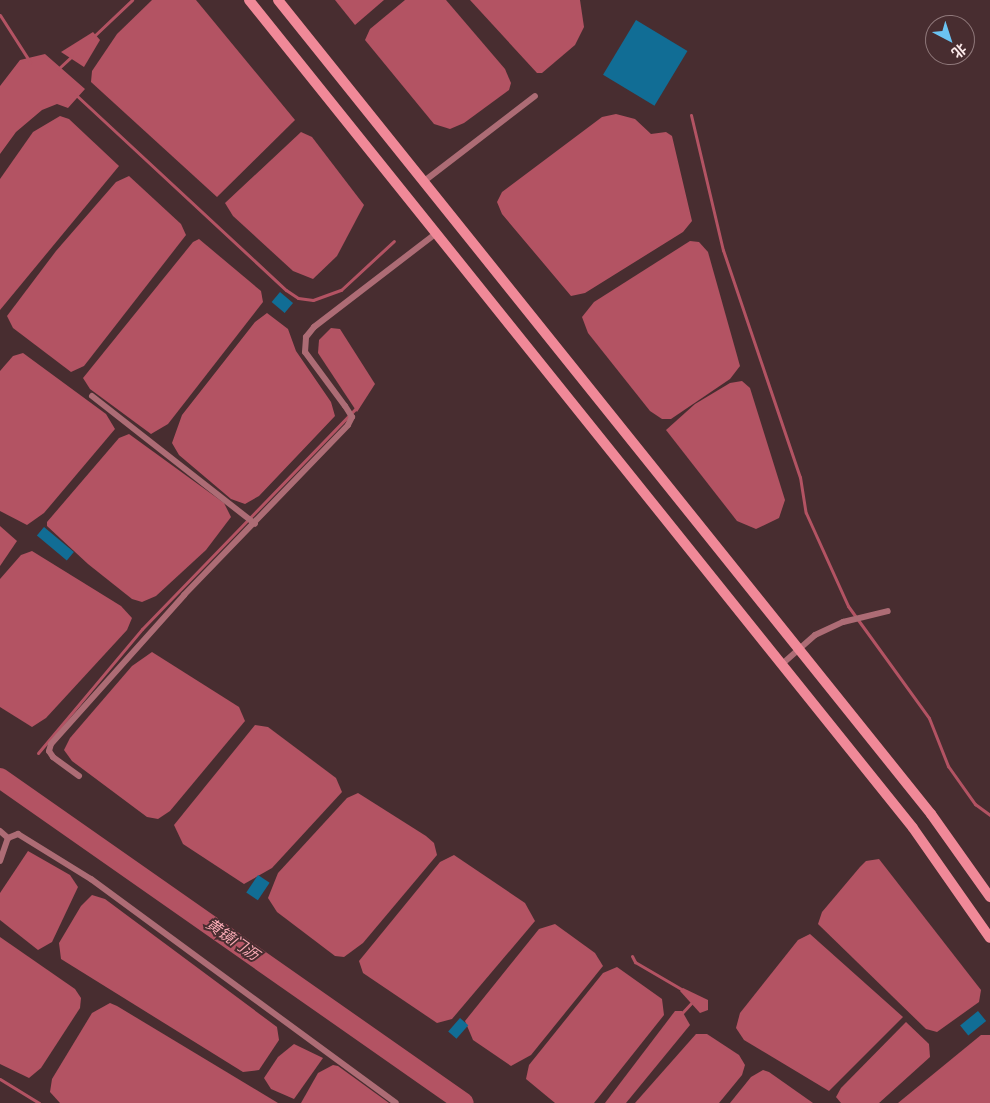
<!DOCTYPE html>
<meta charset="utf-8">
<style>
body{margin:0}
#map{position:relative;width:990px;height:1103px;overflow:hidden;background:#482d30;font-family:Cabin,"Noto Sans SC",sans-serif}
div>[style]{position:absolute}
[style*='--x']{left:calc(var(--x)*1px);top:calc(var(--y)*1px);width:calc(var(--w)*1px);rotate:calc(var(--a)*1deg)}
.water>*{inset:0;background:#b35363}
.stream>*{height:3px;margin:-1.5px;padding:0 1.5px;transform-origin:1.5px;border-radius:1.5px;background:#b35363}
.river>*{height:20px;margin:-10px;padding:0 10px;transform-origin:10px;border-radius:10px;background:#b35363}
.building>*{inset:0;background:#116d95;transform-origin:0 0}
.service>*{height:6px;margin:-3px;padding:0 3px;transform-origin:3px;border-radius:3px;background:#ad6c75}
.secondary>*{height:10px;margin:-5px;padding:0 5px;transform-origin:5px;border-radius:5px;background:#f08998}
span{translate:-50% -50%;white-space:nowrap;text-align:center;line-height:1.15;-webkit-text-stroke:4px #482d30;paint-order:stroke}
.water-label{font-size:15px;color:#fbacb6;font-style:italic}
.north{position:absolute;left:925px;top:15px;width:50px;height:50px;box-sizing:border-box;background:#482d30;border:1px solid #90797b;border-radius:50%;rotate:140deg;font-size:14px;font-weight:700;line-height:20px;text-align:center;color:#fceaeb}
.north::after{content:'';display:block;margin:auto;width:18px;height:22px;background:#6bc3f2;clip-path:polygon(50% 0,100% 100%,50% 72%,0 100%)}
</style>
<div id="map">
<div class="water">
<i style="clip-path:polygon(152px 0,196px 0,295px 120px,217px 197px,91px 82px,92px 71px,117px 34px)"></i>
<i style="clip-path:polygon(335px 0,384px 0,355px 25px)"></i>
<i style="clip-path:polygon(405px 0,446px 0,505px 69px,511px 83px,509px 90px,464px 123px,450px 129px,434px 124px,365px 40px,370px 29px)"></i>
<i style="clip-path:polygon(470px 0,580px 0,584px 27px,575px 45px,542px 73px,537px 73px)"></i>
<i style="clip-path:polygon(93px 32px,100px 40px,84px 67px,61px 52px)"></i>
<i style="clip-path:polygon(45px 54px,85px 89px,68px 108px,57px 104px,42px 110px,16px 132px,0 154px,0 86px,20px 60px)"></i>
<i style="clip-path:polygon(616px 114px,635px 119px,651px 134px,666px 132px,672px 136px,692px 221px,683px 232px,585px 293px,571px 296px,502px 214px,497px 202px,502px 192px,602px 117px)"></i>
<i style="clip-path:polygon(60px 116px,69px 119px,119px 166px,0 310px,0 179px,33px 132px)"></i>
<i style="clip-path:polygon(301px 132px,312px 137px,364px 205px,337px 256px,313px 279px,293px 271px,233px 216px,225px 203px)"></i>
<i style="clip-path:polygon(129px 176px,181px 224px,186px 235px,84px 366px,71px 372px,13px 328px,7px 316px,56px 251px,116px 182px)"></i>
<i style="clip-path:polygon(199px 239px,261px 291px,263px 302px,168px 424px,151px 434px,90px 389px,83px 378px,193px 242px)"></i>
<i style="clip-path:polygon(690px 241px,699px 242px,708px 252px,740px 366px,730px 379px,671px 419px,662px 419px,650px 411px,588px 333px,582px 317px,594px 302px)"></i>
<i style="clip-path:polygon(267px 313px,288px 329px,296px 351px,331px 402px,335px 416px,259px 496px,245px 504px,231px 499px,179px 455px,172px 443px,182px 415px,255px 322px)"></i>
<i style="clip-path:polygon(331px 328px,340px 329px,375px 384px,357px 412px,318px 353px,319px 340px)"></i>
<i style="clip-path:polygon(23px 353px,106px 414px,115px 429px,44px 513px,27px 525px,0 511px,0 371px,13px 356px)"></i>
<i style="clip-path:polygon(742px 381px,750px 388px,785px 500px,779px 518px,756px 529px,737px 521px,666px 430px,695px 404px,730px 383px)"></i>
<i style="clip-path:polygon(129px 434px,224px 503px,231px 517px,206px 550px,156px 596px,142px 602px,132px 599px,88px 564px,47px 526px,47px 522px,119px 438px)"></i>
<i style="clip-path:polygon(0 526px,17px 541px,0 566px)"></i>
<i style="clip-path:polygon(32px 551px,121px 606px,132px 618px,127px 630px,46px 718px,32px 727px,0 707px,0 579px,21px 555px)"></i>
<i style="clip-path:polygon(152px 652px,239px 707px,245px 721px,170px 811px,158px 819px,147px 817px,72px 761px,64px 750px,70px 738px,132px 666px)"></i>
<i style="clip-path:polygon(255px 725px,268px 727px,336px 778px,342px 792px,272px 868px,244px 884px,183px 844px,174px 825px)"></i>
<i style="clip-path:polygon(358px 793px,426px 836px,434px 843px,437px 855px,363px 943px,344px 957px,335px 956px,277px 912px,268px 898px,278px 873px,347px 798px)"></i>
<i style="clip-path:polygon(28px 851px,70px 875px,78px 887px,52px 942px,38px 950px,0 920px,0 893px)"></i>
<i style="clip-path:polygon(454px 855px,525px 903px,535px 921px,452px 1019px,437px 1023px,363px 973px,359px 961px,440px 862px)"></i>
<i style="clip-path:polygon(879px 859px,981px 990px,979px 1002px,937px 1032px,926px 1029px,818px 924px,822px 912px,860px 867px,866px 861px)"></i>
<i style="clip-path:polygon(92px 895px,105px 899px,277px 1027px,279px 1040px,259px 1070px,243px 1072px,61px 959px,59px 943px,81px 906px)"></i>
<i style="clip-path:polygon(555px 924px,595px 953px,603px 966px,531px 1055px,511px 1066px,473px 1040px,465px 1021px,539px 929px)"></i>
<i style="clip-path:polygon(810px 934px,903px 1017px,829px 1091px,744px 1040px,736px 1028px,740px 1013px,798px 940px)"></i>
<i style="clip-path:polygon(0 937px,75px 989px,81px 998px,80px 1008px,41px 1068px,29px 1078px,0 1064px)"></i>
<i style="clip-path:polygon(617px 967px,662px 999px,664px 1015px,594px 1103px,555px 1103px,526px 1079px,529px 1065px,603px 973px)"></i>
<i style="clip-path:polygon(683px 988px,708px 1000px,708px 1010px,700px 1013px,680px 991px)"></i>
<i style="clip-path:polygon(110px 1003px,117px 1006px,278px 1103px,60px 1103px,50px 1092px,52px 1079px,92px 1013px)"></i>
<i style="clip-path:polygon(675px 1011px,682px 1011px,690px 1025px,626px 1103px,605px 1103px)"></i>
<i style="clip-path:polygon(906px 1022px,929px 1044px,930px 1057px,879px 1103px,841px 1103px,836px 1097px,841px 1088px)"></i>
<i style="clip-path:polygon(696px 1034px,707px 1034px,739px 1055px,745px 1065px,742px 1075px,719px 1103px,635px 1103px)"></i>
<i style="clip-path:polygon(981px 1035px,990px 1035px,990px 1103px,898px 1103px)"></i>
<i style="clip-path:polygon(294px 1044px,323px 1058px,294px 1099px,271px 1089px,264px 1078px,278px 1057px)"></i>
<i style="clip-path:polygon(333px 1065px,338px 1066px,389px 1103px,301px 1103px,318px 1073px)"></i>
<i style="clip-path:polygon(763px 1070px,769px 1072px,813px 1103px,730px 1103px,751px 1077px)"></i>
</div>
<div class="stream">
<i style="--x:0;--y:15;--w:56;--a:57.4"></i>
<i style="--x:93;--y:37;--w:54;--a:-43.5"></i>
<i style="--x:58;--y:69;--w:19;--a:-43"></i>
<i style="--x:75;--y:94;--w:288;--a:42.9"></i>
<i style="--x:286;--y:290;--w:14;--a:34"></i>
<i style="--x:298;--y:298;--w:15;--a:8"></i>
<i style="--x:313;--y:300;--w:30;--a:-20"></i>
<i style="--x:341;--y:290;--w:72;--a:-42.8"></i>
<i style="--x:691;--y:115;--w:139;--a:76.7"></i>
<i style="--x:723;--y:250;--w:240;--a:71.3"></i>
<i style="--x:800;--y:477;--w:36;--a:81"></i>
<i style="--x:806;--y:513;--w:102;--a:65.7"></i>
<i style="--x:848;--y:606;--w:138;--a:54.1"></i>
<i style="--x:929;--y:718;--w:52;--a:68.4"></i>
<i style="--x:948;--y:766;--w:47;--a:54.6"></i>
<i style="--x:975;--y:804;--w:19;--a:36"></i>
<i style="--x:38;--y:753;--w:162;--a:-50"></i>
<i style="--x:142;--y:629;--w:310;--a:-45.9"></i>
<i style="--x:632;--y:956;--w:7;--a:63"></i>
<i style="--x:635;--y:962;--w:56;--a:30.3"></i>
<i style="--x:681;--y:1014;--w:16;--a:-47"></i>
<i style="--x:0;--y:1079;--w:46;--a:31.6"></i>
</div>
<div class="river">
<i style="--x:0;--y:778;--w:566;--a:35.01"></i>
</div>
<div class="building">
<i style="left:636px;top:20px;width:60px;height:64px;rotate:31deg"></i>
<i style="left:280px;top:292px;width:17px;height:13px;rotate:40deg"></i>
<i style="left:44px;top:527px;width:39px;height:11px;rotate:40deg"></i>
<i style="left:258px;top:875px;width:14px;height:21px;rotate:34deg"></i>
<i style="left:978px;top:1011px;width:13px;height:23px;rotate:51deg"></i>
<i style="left:460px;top:1018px;width:11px;height:18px;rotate:41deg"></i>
</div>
<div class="service">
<i style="--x:423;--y:182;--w:141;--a:-37.5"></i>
<i style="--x:92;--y:396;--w:207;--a:38.1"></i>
<i style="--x:781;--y:665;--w:45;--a:-41.4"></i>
<i style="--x:815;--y:635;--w:31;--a:-25"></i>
<i style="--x:843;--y:622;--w:46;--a:-13.7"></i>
<i style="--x:79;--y:776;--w:32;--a:-144"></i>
<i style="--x:53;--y:757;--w:7;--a:-124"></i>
<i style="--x:49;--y:751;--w:7;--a:-74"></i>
<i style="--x:51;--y:744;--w:200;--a:-48.2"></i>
<i style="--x:184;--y:595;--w:236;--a:-46"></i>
<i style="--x:348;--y:425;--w:9;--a:-63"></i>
<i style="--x:352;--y:417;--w:13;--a:-122"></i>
<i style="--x:345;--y:406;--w:67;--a:-126.5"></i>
<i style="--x:305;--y:352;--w:15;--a:-86"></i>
<i style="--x:306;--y:337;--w:13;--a:-51"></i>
<i style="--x:314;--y:327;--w:153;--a:-37.5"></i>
<i style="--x:0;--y:831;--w:11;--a:41"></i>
<i style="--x:8;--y:838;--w:11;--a:-22"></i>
<i style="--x:18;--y:834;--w:86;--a:31.7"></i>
<i style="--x:91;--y:879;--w:378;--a:36.3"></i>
<i style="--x:0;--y:861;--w:24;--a:-71"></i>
</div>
<div class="secondary">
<i style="--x:249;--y:0;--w:1061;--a:51.27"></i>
<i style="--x:913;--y:828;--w:134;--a:55"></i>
<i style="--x:278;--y:0;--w:1044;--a:51.26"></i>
<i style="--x:931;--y:814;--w:102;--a:54.6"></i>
</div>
<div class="water-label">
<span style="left:232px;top:940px;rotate:35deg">黄镜门沥</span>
</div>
<div class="north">北</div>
</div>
